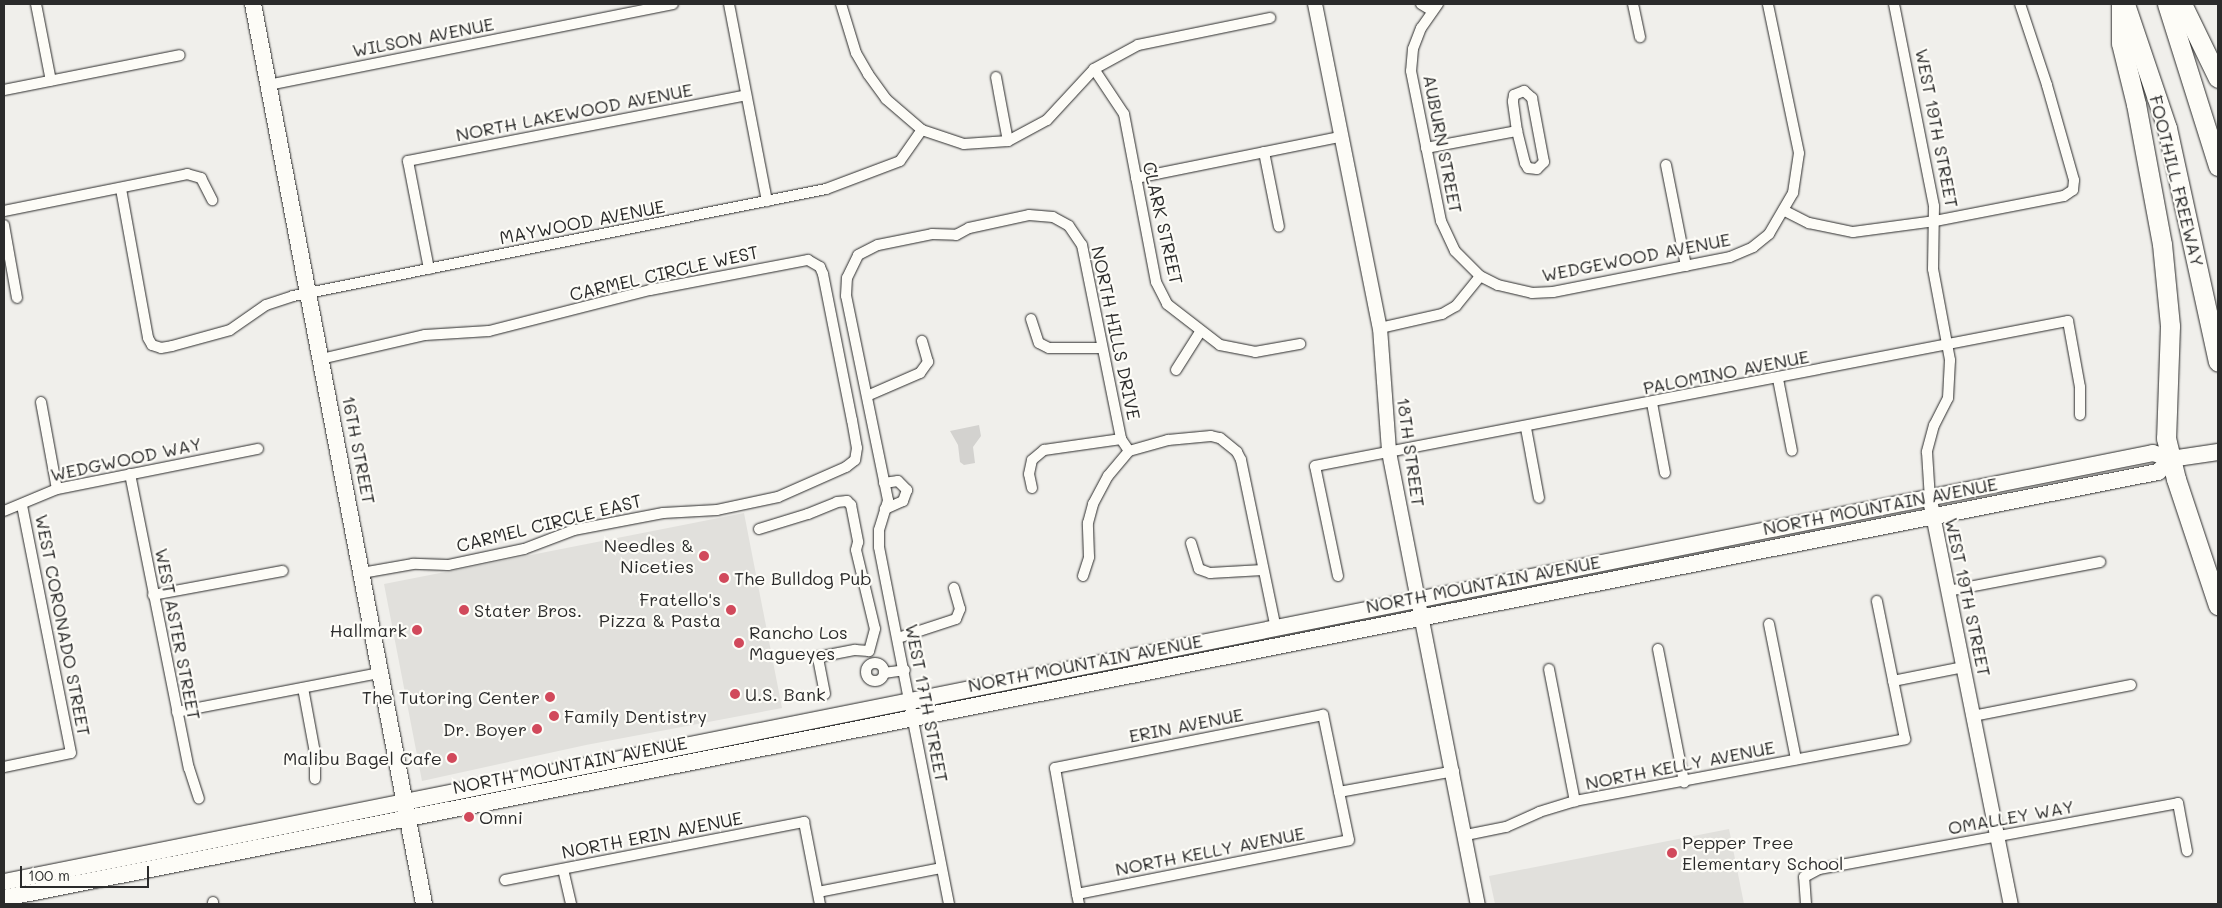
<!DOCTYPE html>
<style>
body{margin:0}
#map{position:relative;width:2222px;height:908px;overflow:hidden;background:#f0efeb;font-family:Mali,sans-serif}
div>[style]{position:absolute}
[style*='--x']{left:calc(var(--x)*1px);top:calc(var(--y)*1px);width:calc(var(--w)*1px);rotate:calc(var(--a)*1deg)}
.built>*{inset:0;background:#e1e0dc}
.green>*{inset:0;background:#d3d2cf}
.roads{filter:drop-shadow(0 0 1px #2b2b2b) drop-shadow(0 0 1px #2b2b2b)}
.minor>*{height:10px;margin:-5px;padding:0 5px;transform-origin:5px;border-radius:5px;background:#fdfcf7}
.minor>.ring{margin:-5px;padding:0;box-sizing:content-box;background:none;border:10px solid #fdfcf7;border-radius:50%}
.secondary>*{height:14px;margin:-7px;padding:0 7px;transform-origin:7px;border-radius:7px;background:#fdfcf7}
.primary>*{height:16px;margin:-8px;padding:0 8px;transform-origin:8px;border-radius:8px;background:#fdfcf7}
.motorway>*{height:19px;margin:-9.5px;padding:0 9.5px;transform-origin:9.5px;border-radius:9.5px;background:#fdfcf7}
.dots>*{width:14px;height:14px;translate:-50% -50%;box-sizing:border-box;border:2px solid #fdfcf7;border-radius:50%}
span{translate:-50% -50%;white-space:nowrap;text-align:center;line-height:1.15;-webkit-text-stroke:4.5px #fdfcf7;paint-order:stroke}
.street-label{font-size:18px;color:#2b2b2b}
.poi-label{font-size:18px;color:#2b2b2b}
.right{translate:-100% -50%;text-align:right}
.left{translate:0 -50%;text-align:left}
.frame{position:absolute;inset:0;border:5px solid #2b2b2b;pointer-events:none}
.scale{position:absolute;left:20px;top:866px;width:129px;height:22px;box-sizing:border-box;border:2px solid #2b2b2b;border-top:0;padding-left:6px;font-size:15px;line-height:18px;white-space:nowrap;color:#2b2b2b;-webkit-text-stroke:4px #fdfcf7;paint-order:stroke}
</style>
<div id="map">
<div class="built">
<i style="clip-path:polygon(744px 513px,782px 708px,586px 745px,422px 781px,384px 584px)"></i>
<i style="clip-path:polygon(1729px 829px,1744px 904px,1495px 904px,1489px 876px)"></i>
</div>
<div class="green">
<i style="clip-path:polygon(979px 425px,981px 436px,973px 447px,975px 463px,964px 465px,960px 462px,958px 445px,950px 431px)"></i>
</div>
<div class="roads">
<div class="minor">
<i style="--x:36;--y:4;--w:78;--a:79"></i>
<i style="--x:729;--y:4;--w:201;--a:79.1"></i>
<i style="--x:841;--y:4;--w:51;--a:73"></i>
<i style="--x:856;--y:53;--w:24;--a:60"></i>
<i style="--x:868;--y:74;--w:31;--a:54"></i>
<i style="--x:886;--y:99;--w:48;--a:40.7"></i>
<i style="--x:1421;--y:4;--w:12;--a:31"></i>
<i style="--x:1438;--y:4;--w:29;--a:125"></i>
<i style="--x:1421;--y:28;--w:22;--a:111"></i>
<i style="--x:1413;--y:49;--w:22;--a:95"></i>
<i style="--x:1411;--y:71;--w:153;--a:78.7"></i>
<i style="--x:1441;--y:221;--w:33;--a:65"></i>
<i style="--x:1455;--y:251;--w:35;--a:45"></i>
<i style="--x:1480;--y:276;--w:20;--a:27"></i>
<i style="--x:1498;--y:285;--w:35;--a:13"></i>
<i style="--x:1532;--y:293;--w:21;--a:-3"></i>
<i style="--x:1553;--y:292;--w:180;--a:-11.2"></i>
<i style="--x:1730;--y:257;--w:25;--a:-23"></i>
<i style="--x:1753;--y:247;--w:21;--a:-39"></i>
<i style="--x:1769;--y:234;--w:48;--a:-59.7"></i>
<i style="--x:1793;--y:193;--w:40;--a:-81.5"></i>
<i style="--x:1799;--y:153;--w:152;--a:-101.8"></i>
<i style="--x:1633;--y:4;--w:34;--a:78"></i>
<i style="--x:1894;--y:4;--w:206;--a:78.8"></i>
<i style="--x:1934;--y:206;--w:63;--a:90.9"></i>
<i style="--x:1933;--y:269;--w:93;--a:79.4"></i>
<i style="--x:1950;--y:360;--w:38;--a:93"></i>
<i style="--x:1948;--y:398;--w:30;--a:117"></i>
<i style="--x:1934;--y:425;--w:28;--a:105"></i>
<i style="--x:1927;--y:452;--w:48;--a:86.4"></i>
<i style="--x:1094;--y:69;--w:54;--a:56.3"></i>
<i style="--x:1124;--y:114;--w:171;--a:79.2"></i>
<i style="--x:1156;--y:282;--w:25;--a:63"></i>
<i style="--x:1167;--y:304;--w:67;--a:37.7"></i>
<i style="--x:1220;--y:345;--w:36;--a:11"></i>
<i style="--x:1255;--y:352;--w:46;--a:-10.1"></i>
<i style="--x:996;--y:77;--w:65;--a:79.4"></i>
<i style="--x:268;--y:85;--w:413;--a:-11.3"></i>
<i style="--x:4;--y:90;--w:179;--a:-11.2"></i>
<i style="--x:1524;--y:91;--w:11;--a:41"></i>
<i style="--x:1532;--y:98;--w:65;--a:79.4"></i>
<i style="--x:1544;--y:162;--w:10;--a:135"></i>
<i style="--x:1537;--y:169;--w:9;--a:-174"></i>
<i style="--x:1528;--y:168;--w:6;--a:-121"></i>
<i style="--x:1525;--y:163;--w:33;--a:-104"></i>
<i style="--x:1517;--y:131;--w:30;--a:-98"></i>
<i style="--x:1513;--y:101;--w:6;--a:-81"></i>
<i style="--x:1514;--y:95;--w:11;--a:-22"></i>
<i style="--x:1426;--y:148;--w:93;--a:-10.6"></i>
<i style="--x:1264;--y:152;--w:76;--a:78.7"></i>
<i style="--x:1666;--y:165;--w:103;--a:78.8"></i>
<i style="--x:1136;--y:178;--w:208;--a:-11.4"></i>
<i style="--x:121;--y:189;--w:151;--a:79.7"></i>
<i style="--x:148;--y:338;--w:8;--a:60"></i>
<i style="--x:152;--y:345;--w:9;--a:18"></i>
<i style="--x:161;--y:348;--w:11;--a:-10"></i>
<i style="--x:172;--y:346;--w:60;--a:-15.4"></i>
<i style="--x:230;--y:330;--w:44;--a:-34.8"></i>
<i style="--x:266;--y:305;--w:28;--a:-18"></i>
<i style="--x:293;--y:296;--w:544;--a:-11.35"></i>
<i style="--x:826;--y:189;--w:79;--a:-20.7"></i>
<i style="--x:900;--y:161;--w:38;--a:-55"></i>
<i style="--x:922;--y:130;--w:44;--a:18.4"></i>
<i style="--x:964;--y:144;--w:44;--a:-3.9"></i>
<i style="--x:1008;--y:141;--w:44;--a:-28.3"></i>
<i style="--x:1047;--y:120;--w:69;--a:-47.3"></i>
<i style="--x:1094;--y:69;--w:50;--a:-28.6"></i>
<i style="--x:1138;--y:45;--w:135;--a:-11.6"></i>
<i style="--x:4;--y:211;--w:187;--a:-11.4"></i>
<i style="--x:187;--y:174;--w:15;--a:16"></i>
<i style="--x:201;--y:178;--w:25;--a:63"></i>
<i style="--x:1785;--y:211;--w:27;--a:27"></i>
<i style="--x:1809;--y:223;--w:45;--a:11.6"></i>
<i style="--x:1853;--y:232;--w:83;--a:-7.6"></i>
<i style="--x:1935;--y:221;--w:131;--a:-11"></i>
<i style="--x:2064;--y:196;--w:11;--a:-34"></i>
<i style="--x:2073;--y:190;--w:10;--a:-84"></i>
<i style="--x:2074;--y:180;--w:99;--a:-105.9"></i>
<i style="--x:2047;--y:85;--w:85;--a:-108.4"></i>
<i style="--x:4;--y:225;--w:74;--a:79.9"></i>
<i style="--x:429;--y:269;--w:110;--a:-101"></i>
<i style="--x:408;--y:161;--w:344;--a:-11"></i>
<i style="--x:1031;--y:319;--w:25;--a:72"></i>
<i style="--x:1039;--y:343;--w:11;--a:27"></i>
<i style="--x:1049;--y:348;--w:53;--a:0"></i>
<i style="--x:1380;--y:328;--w:64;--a:-12.7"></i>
<i style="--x:1442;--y:314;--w:16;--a:-30"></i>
<i style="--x:1456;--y:306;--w:38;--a:-51"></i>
<i style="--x:321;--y:359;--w:107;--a:-13"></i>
<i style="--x:425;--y:335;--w:64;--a:-3.6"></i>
<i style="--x:489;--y:331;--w:166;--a:-14.3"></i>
<i style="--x:650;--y:290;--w:161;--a:-10.8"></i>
<i style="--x:808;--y:260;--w:14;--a:30"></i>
<i style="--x:820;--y:267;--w:8;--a:67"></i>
<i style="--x:823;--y:274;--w:149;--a:78.8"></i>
<i style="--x:852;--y:420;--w:28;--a:80"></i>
<i style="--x:857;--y:448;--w:12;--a:99"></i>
<i style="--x:855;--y:460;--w:11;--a:142"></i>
<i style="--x:846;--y:467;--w:74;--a:156.2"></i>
<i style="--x:778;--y:497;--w:62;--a:168"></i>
<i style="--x:717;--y:510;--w:54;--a:176.8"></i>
<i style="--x:663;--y:513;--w:91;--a:169.2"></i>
<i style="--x:574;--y:530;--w:53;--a:159.2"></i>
<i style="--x:524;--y:549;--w:78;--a:168.1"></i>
<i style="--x:448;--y:565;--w:35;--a:-178"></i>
<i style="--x:413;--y:564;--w:52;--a:170"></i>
<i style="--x:1176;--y:370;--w:45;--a:-57.7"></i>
<i style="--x:1778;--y:379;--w:73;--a:79"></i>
<i style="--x:867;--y:396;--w:58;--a:-23.5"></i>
<i style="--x:920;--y:373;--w:14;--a:-54"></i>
<i style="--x:928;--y:362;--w:22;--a:-106"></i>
<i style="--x:41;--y:402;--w:88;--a:79.6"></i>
<i style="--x:1652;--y:403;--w:71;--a:79.5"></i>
<i style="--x:1526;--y:428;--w:71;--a:79.5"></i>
<i style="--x:130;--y:474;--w:300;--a:78.7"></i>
<i style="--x:189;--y:768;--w:32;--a:72"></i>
<i style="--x:884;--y:483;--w:14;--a:-8"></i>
<i style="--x:898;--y:481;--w:13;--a:45"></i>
<i style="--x:907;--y:490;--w:12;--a:110"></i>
<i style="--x:903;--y:501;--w:20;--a:156"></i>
<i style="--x:1032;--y:488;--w:14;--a:-102"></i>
<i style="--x:1029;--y:474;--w:14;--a:-78"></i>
<i style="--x:1032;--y:460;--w:16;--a:-40"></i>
<i style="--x:1044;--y:450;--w:78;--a:-8.1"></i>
<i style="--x:4;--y:511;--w:57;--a:-22.5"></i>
<i style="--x:57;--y:489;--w:205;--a:-11.3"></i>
<i style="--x:759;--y:529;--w:51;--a:-17"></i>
<i style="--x:808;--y:514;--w:31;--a:-22"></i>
<i style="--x:837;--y:502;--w:10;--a:-6"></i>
<i style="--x:847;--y:501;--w:6;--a:45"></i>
<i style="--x:851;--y:505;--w:38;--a:79"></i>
<i style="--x:858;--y:542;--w:8;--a:104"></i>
<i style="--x:856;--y:550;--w:81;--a:76.5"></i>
<i style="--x:875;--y:629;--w:23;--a:105"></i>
<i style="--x:1191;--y:543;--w:27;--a:73"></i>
<i style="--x:1199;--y:569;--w:12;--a:20"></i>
<i style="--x:1210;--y:573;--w:53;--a:-3.2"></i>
<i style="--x:1083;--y:576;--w:20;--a:-72"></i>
<i style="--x:1089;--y:557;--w:34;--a:-92"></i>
<i style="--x:1088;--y:523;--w:20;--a:-75"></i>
<i style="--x:1093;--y:504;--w:32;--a:-62"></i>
<i style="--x:1108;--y:476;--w:33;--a:-50"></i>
<i style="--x:1338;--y:576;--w:112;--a:-101.8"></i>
<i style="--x:1315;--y:466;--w:767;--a:-10.9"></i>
<i style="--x:2068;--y:321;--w:67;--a:79.7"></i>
<i style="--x:2080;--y:387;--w:28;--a:90"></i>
<i style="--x:1948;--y:591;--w:155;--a:-10.8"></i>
<i style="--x:153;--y:595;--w:132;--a:-10.5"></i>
<i style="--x:1769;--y:624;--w:138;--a:78.7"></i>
<i style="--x:898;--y:638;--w:61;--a:-18.1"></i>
<i style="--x:956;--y:619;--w:11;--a:-68"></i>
<i style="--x:960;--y:609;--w:22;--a:-106"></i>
<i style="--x:1658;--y:649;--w:136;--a:78.9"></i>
<i class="ring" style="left:866px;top:663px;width:8px;height:8px"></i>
<i style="--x:1549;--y:669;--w:135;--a:78.9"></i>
<i style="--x:884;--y:673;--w:21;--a:-8"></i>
<i style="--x:1893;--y:681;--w:72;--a:-11.2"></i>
<i style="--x:303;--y:688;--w:66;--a:79.5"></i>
<i style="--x:315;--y:753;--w:26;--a:90"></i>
<i style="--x:825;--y:694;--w:38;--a:-101"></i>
<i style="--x:818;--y:657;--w:38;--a:-11"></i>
<i style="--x:855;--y:650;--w:14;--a:4"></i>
<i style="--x:177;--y:712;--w:207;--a:-10.9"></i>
<i style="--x:1973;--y:716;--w:161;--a:-11.1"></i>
<i style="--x:4;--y:767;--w:68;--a:-11.8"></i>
<i style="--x:71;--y:753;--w:253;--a:-101.2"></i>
<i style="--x:1339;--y:792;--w:117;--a:-10.3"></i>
<i style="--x:1466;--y:835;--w:41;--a:-11.3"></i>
<i style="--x:1506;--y:827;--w:36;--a:-24"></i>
<i style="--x:1539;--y:812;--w:38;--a:-17"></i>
<i style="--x:1575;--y:801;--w:336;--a:-10.6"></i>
<i style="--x:1905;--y:739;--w:141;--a:-101.5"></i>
<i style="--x:563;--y:869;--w:36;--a:77"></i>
<i style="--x:505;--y:880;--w:305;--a:-11"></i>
<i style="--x:804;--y:822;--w:84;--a:79"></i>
<i style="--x:818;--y:892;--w:125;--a:-11"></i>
<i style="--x:1077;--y:894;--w:277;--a:-11.2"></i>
<i style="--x:1349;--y:840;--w:128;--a:-101.7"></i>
<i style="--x:1323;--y:715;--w:273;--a:168.8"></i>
<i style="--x:1055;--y:768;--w:128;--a:80.1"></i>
<i style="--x:1077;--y:894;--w:10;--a:79"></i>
<i style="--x:213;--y:902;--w:2;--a:90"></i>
<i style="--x:949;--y:904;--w:364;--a:-101.1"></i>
<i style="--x:879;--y:547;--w:17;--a:-90"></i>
<i style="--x:879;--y:530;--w:31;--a:-73"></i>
<i style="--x:888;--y:500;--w:208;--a:-101.6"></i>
<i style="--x:846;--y:296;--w:18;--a:-87"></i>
<i style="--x:847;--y:278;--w:25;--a:-64"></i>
<i style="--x:858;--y:255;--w:22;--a:-27"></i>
<i style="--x:878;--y:245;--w:55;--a:-11.5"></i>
<i style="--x:932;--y:234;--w:24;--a:2"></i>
<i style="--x:956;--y:235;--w:15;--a:-28"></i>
<i style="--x:969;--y:228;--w:61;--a:-12.2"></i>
<i style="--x:1029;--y:215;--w:24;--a:5"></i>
<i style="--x:1053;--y:217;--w:18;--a:29"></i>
<i style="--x:1069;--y:226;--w:23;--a:56"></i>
<i style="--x:1082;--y:245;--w:198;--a:78.6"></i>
<i style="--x:1121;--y:439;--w:14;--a:56"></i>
<i style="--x:1129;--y:451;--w:41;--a:-15.8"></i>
<i style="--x:1168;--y:440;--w:43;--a:-5.3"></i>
<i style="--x:1211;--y:436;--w:9;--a:13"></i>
<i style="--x:1220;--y:438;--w:22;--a:39"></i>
<i style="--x:1237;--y:452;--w:9;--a:63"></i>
<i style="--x:1241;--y:460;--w:173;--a:78.3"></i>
<i style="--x:1806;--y:904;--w:27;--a:-94"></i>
<i style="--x:1804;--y:877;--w:17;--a:-28"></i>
<i style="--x:1819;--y:869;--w:365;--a:-10.4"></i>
<i style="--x:2178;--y:803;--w:49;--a:79.4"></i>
</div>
<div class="secondary">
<i style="--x:1315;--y:4;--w:330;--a:78.7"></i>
<i style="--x:1380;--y:328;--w:124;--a:85.8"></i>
<i style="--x:1389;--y:452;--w:461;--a:78.9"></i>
<i style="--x:1930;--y:500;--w:412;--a:78.7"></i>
</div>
<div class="primary">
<i style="--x:253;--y:4;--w:916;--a:79.24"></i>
<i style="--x:4;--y:882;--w:2191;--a:-11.29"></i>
<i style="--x:2153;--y:453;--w:19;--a:18"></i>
<i style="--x:2171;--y:459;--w:48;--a:-8.5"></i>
<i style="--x:4;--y:898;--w:2196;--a:-11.19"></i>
<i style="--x:2158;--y:472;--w:18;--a:-45"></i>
</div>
<div class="motorway">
<i style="--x:2121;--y:4;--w:39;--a:90"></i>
<i style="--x:2121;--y:43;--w:63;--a:76.2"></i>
<i style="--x:2136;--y:104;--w:142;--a:79.5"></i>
<i style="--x:2162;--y:244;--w:82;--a:84.4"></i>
<i style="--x:2170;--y:326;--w:112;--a:92"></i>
<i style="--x:2166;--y:438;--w:42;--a:76.3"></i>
<i style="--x:2176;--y:479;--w:133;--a:71.6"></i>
<i style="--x:2167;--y:4;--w:170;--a:72.5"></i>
<i style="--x:2182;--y:4;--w:82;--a:64.1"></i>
<i style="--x:2126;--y:7;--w:128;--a:71.3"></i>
<i style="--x:2167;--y:128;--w:239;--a:77.7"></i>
</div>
</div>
<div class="dots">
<i style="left:704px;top:556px;background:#d1495b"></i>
<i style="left:724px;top:578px;background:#d1495b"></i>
<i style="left:464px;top:610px;background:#d1495b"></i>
<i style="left:731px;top:610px;background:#d1495b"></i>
<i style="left:417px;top:630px;background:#d1495b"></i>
<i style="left:739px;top:643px;background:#d1495b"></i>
<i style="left:735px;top:694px;background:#d1495b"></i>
<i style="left:550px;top:697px;background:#d1495b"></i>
<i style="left:554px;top:716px;background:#d1495b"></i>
<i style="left:537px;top:729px;background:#d1495b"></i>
<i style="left:452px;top:758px;background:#d1495b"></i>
<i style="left:469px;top:817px;background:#d1495b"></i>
<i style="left:1672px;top:853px;background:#d1495b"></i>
</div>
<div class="street-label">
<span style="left:423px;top:37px;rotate:-11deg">WILSON AVENUE</span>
<span style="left:574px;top:112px;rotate:-11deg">NORTH LAKEWOOD AVENUE</span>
<span style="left:1937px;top:128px;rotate:79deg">WEST 19TH STREET</span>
<span style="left:1443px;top:144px;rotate:79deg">AUBURN STREET</span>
<span style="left:2177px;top:181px;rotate:76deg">FOOTHILL FREEWAY</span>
<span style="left:582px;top:222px;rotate:-11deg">MAYWOOD AVENUE</span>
<span style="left:1163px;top:223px;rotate:77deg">CLARK STREET</span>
<span style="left:1636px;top:257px;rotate:-11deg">WEDGEWOOD AVENUE</span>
<span style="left:664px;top:273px;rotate:-13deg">CARMEL CIRCLE WEST</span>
<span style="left:1116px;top:333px;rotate:78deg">NORTH HILLS DRIVE</span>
<span style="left:1726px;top:372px;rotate:-11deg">PALOMINO AVENUE</span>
<span style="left:359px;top:450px;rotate:79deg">16TH STREET</span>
<span style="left:1411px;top:452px;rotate:82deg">18TH STREET</span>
<span style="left:126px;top:459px;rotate:-12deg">WEDGWOOD WAY</span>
<span style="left:1880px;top:506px;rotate:-11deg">NORTH MOUNTAIN AVENUE</span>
<span style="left:549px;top:523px;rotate:-14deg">CARMEL CIRCLE EAST</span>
<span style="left:1483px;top:584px;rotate:-11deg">NORTH MOUNTAIN AVENUE</span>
<span style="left:1968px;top:597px;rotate:78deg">WEST 19TH STREET</span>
<span style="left:63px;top:625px;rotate:79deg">WEST CORONADO STREET</span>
<span style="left:178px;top:634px;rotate:79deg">WEST ASTER STREET</span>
<span style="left:1085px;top:663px;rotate:-11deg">NORTH MOUNTAIN AVENUE</span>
<span style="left:927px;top:703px;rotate:79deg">WEST 17TH STREET</span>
<span style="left:1186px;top:725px;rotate:-11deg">ERIN AVENUE</span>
<span style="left:570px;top:765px;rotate:-11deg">NORTH MOUNTAIN AVENUE</span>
<span style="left:1680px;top:765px;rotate:-11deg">NORTH KELLY AVENUE</span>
<span style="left:2011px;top:817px;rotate:-10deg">OMALLEY WAY</span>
<span style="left:652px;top:835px;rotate:-11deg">NORTH ERIN AVENUE</span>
<span style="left:1210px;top:851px;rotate:-11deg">NORTH KELLY AVENUE</span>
</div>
<div class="poi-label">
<span class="right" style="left:694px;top:556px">Needles &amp;<br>Niceties</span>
<span class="left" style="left:734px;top:578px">The Bulldog Pub</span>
<span class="right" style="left:721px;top:610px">Fratello's<br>Pizza &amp; Pasta</span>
<span class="left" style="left:474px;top:610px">Stater Bros.</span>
<span class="right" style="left:407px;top:630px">Hallmark</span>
<span class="left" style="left:749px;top:643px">Rancho Los<br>Magueyes</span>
<span class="left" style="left:745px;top:694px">U.S. Bank</span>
<span class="right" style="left:540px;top:697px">The Tutoring Center</span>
<span class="left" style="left:564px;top:716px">Family Dentistry</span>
<span class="right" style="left:527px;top:729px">Dr. Boyer</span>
<span class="right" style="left:442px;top:758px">Malibu Bagel Cafe</span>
<span class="left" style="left:479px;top:817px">Omni</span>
<span class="left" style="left:1682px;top:853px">Pepper Tree<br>Elementary School</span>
</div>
<div class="frame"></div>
<div class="scale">100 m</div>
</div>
